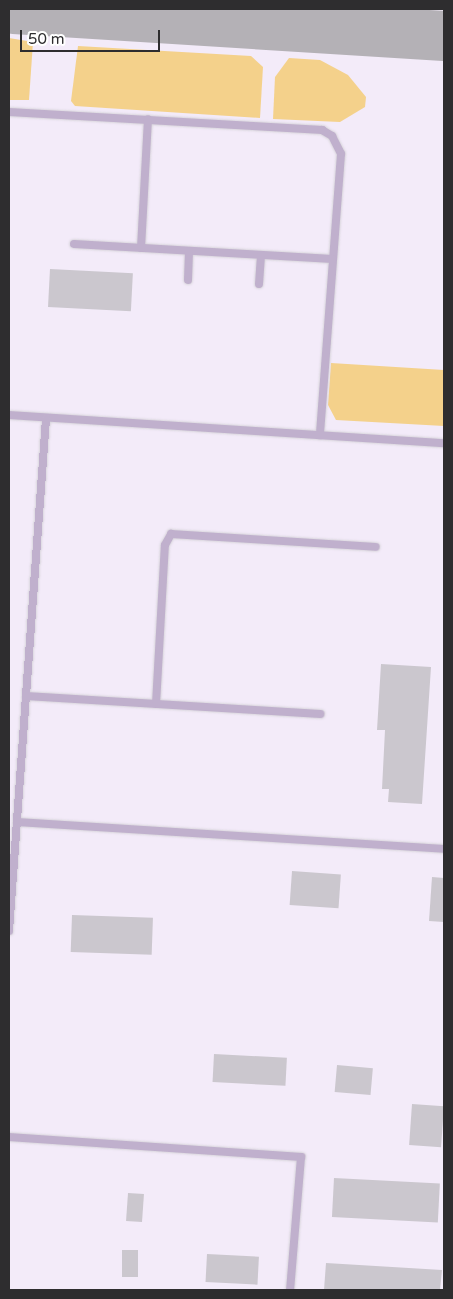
<!DOCTYPE html>
<style>
body{margin:0}
#map{position:relative;width:453px;height:1299px;overflow:hidden;background:#fcf9ff;font-family:"Varela Round",sans-serif}
div>[style]{position:absolute}
[style*='--x']{left:calc(var(--x)*1px);top:calc(var(--y)*1px);width:calc(var(--w)*1px);rotate:calc(var(--a)*1deg)}
.built>*{inset:0;background:#f3ebf9;transform-origin:0 0}
.green>*{inset:0;background:#f4d18b}
.taxiway>*{height:50px;margin:-25px;padding:0 25px;transform-origin:25px;border-radius:25px;background:#b4b1b6}
.building>*{inset:0;background:#cbc7ce;transform-origin:0 0}
.roads{filter:drop-shadow(0 0 1px #d7d4da) drop-shadow(0 0 1px #d7d4da)}
.service>*{height:8px;margin:-4px;padding:0 4px;transform-origin:4px;border-radius:4px;background:#c0b0cd}
span{translate:-50% -50%;white-space:nowrap;text-align:center;line-height:1.15;-webkit-text-stroke:4px #fff;paint-order:stroke}
.frame{position:absolute;inset:0;border:10px solid #2e2d2f;pointer-events:none}
.scale{position:absolute;left:20px;top:30px;width:140px;height:22px;box-sizing:border-box;border:2px solid #2e2d2f;border-top:0;padding-left:6px;font-size:15px;line-height:18px;white-space:nowrap;color:#2e2d2f;-webkit-text-stroke:4px #fff;paint-order:stroke}
</style>
<div id="map">
<div class="built">
<i style="left:9px;top:9px;width:435px;height:1281px"></i>
</div>
<div class="green">
<i style="clip-path:polygon(9px 38px,33px 42px,29px 100px,9px 100px)"></i>
<i style="clip-path:polygon(78px 46px,251px 56px,263px 67px,260px 118px,75px 106px,71px 101px)"></i>
<i style="clip-path:polygon(289px 58px,320px 60px,348px 75px,366px 97px,365px 107px,340px 122px,273px 119px,275px 77px)"></i>
<i style="clip-path:polygon(331px 363px,444px 370px,444px 426px,336px 420px,328px 405px)"></i>
</div>
<div class="taxiway">
<i style="--x:14;--y:9;--w:431;--a:3.6"></i>
</div>
<div class="building">
<i style="left:50px;top:269px;width:83px;height:38px;rotate:3deg"></i>
<i style="clip-path:polygon(381px 664px,431px 667px,422px 804px,388px 802px,389px 789px,382px 789px,385px 730px,377px 730px)"></i>
<i style="left:292px;top:871px;width:49px;height:34px;rotate:4deg"></i>
<i style="clip-path:polygon(432px 877px,444px 878px,444px 922px,429px 921px)"></i>
<i style="left:72px;top:915px;width:81px;height:37px;rotate:2deg"></i>
<i style="left:214px;top:1054px;width:73px;height:28px;rotate:3deg"></i>
<i style="left:337px;top:1065px;width:36px;height:27px;rotate:5deg"></i>
<i style="left:412px;top:1104px;width:32px;height:41px;rotate:4deg"></i>
<i style="left:334px;top:1178px;width:106px;height:39px;rotate:3deg"></i>
<i style="left:128px;top:1193px;width:16px;height:28px;rotate:4deg"></i>
<i style="left:122px;top:1250px;width:16px;height:27px"></i>
<i style="left:207px;top:1254px;width:52px;height:28px;rotate:3deg"></i>
<i style="clip-path:polygon(326px 1263px,442px 1270px,440px 1290px,324px 1290px)"></i>
</div>
<div class="roads">
<div class="service">
<i style="--x:9;--y:112;--w:314;--a:3.3"></i>
<i style="--x:322;--y:130;--w:12;--a:31"></i>
<i style="--x:332;--y:136;--w:20;--a:63"></i>
<i style="--x:341;--y:154;--w:282;--a:94.3"></i>
<i style="--x:74;--y:244;--w:259;--a:3.3"></i>
<i style="--x:141;--y:248;--w:129;--a:-86.9"></i>
<i style="--x:188;--y:280;--w:29;--a:-88"></i>
<i style="--x:259;--y:284;--w:29;--a:-86"></i>
<i style="--x:9;--y:415;--w:436;--a:3.7"></i>
<i style="--x:26;--y:696;--w:295;--a:3.5"></i>
<i style="--x:156;--y:704;--w:159;--a:-86.8"></i>
<i style="--x:165;--y:545;--w:13;--a:-61"></i>
<i style="--x:171;--y:534;--w:205;--a:3.6"></i>
<i style="--x:17;--y:822;--w:428;--a:3.6"></i>
<i style="--x:9;--y:931;--w:514;--a:-85.87"></i>
<i style="--x:9;--y:1137;--w:293;--a:3.9"></i>
<i style="--x:301;--y:1157;--w:133;--a:94.7"></i>
</div>
</div>
<div class="frame"></div>
<div class="scale">50 m</div>
</div>
